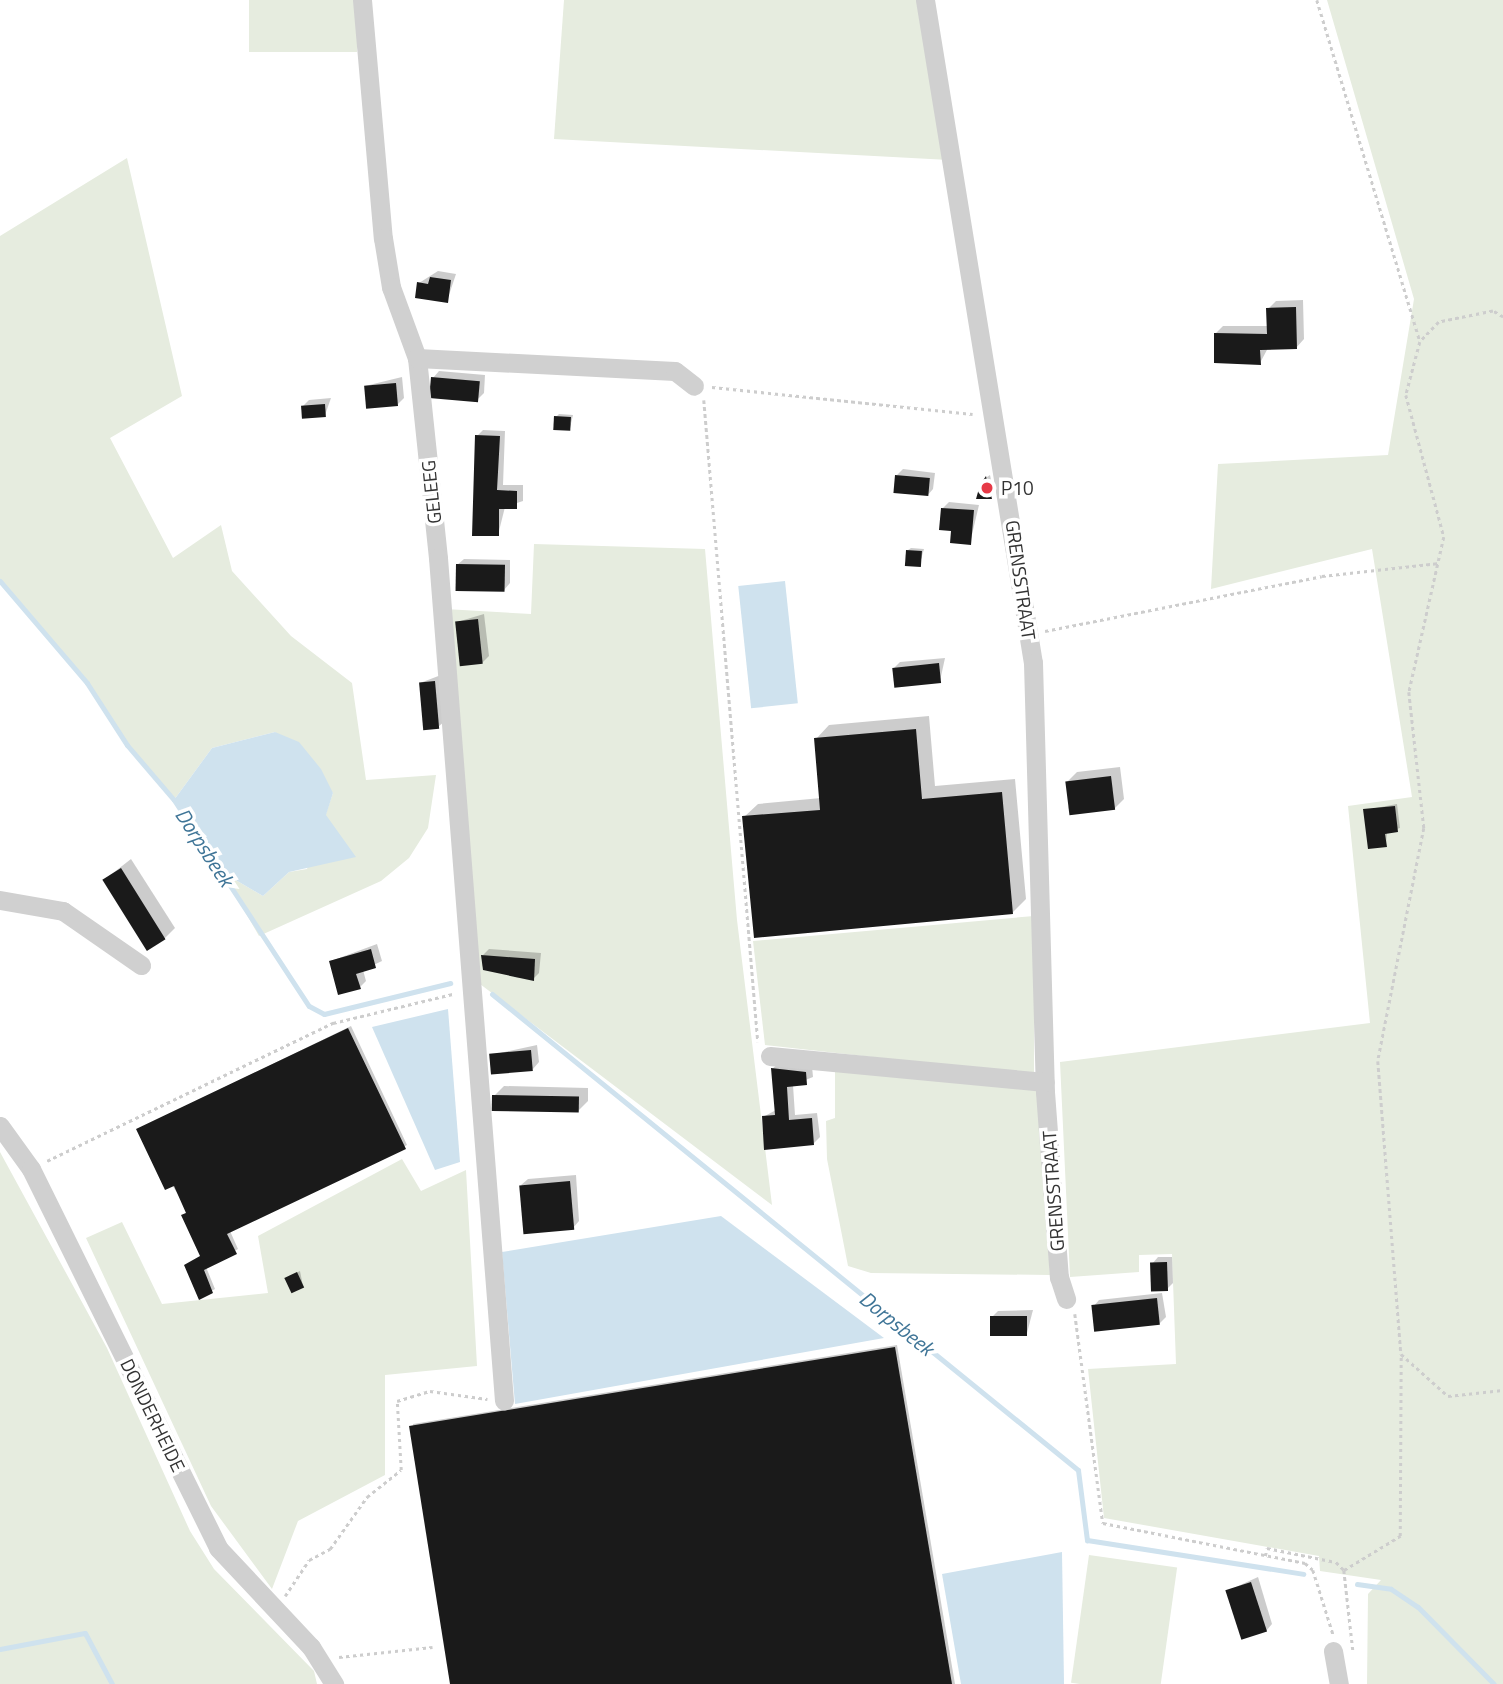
<!DOCTYPE html>
<style>
body{margin:0}
#map{position:relative;width:1503px;height:1684px;overflow:hidden;background:#fff;font-family:"Titillium Web",sans-serif}
div>[style]{position:absolute}
[style*='--x']{left:calc(var(--x)*1px);top:calc(var(--y)*1px);width:calc(var(--w)*1px);rotate:calc(var(--a)*1deg)}
.green>*{inset:0;background:#e6ecdf;transform-origin:0 0}
.water>*{inset:0;background:#cfe2ee;transform-origin:0 0}
.shadow>*{inset:0;background:#0003}
.stream>*{height:5px;margin:-2.5px;padding:0 2.5px;transform-origin:2.5px;border-radius:2.5px;background:#cfe2ee}
.building>*{inset:0;background:#1a1a1a;transform-origin:0 0}
.path>*{height:2.5px;margin-top:-1.25px;transform-origin:0;background:repeating-linear-gradient(90deg,#cdcdcd 0 3.5px,transparent 0 7px)}
.minor>*{height:19px;margin:-9.5px;padding:0 9.5px;transform-origin:9.5px;border-radius:9.5px;background:#d0d0d0}
.dots>*{width:19px;height:19px;translate:-50% -50%;box-sizing:border-box;border:4px solid #fff;border-radius:50%}
span{translate:-50% -50%;white-space:nowrap;text-align:center;line-height:1.15;-webkit-text-stroke:7px #fff;paint-order:stroke}
.poi-label{font-size:19px;color:#333}
.left{translate:0 -50%;text-align:left}
.street-label{font-size:19px;color:#333}
.water-label{font-size:21px;color:#3f7597;font-style:italic}
</style>
<div id="map">
<div class="green">
<i style="left:249px;top:0;width:108px;height:52px"></i>
<i style="clip-path:polygon(564px 0,922px 0,949px 160px,554px 139px)"></i>
<i style="clip-path:polygon(1327px 0,1503px 0,1503px 1684px,1367px 1684px,1368px 1594px,1381px 1580px,1320px 1571px,1319px 1556px,1104px 1518px,1088px 1369px,1176px 1364px,1172px 1254px,1139px 1255px,1139px 1272px,1070px 1277px,1060px 1062px,1370px 1023px,1348px 806px,1412px 797px,1372px 549px,1211px 589px,1218px 464px,1388px 455px,1414px 299px)"></i>
<i style="clip-path:polygon(127px 158px,182px 396px,110px 438px,173px 558px,221px 525px,232px 571px,291px 636px,352px 683px,366px 780px,436px 775px,428px 828px,409px 858px,381px 881px,259px 936px,222px 872px,263px 896px,289px 872px,307px 869px,333px 793px,275px 732px,212px 748px,174px 800px,127px 745px,87px 683px,0 581px,0 236px)"></i>
<i style="clip-path:polygon(534px 544px,705px 549px,737px 920px,772px 1205px,480px 984px,445px 609px,531px 614px)"></i>
<i style="clip-path:polygon(1034px 916px,1034px 1075px,765px 1045px,753px 941px)"></i>
<i style="clip-path:polygon(835px 1067px,1038px 1089px,1050px 1275px,871px 1273px,848px 1266px,827px 1159px,826px 1121px,835px 1118px)"></i>
<i style="clip-path:polygon(0 1152px,107px 1348px,190px 1531px,214px 1569px,314px 1671px,317px 1684px,0 1684px)"></i>
<i style="clip-path:polygon(402px 1159px,421px 1191px,466px 1170px,477px 1366px,385px 1375px,385px 1475px,298px 1521px,272px 1589px,211px 1506px,86px 1238px,122px 1222px,162px 1304px,268px 1293px,258px 1236px)"></i>
<i style="left:1089px;top:1555px;width:89px;height:129px;rotate:8deg"></i>
</div>
<div class="water">
<i style="left:785px;top:581px;width:123px;height:47px;rotate:84deg"></i>
<i style="clip-path:polygon(275px 732px,299px 742px,321px 769px,333px 793px,326px 815px,356px 857px,289px 872px,263px 896px,222px 872px,174px 800px,212px 748px)"></i>
<i style="clip-path:polygon(448px 1009px,460px 1162px,435px 1170px,372px 1027px)"></i>
<i style="clip-path:polygon(721px 1216px,884px 1338px,515px 1404px,502px 1252px)"></i>
<i style="clip-path:polygon(1062px 1552px,1064px 1684px,961px 1684px,942px 1574px)"></i>
</div>
<div class="shadow">
<i style="clip-path:polygon(438px 271px,456px 274px,447px 301px,419px 283px)"></i>
<i style="clip-path:polygon(1303px 300px,1304px 339px,1296px 348px,1268px 348px,1260px 363px,1215px 334px,1223px 326px,1268px 326px,1268px 309px,1276px 301px)"></i>
<i style="clip-path:polygon(439px 371px,485px 375px,484px 393px,478px 399px,433px 378px)"></i>
<i style="clip-path:polygon(402px 377px,404px 398px,398px 404px,365px 386px)"></i>
<i style="clip-path:polygon(331px 398px,325px 415px,303px 406px,309px 400px)"></i>
<i style="clip-path:polygon(573px 415px,570px 428px,556px 417px,559px 414px)"></i>
<i style="clip-path:polygon(483px 430px,505px 431px,503px 485px,523px 485px,523px 501px,505px 507px,498px 535px,477px 436px)"></i>
<i style="clip-path:polygon(903px 469px,935px 473px,933px 489px,927px 496px,897px 475px)"></i>
<i style="clip-path:polygon(990px 475px,994px 494px,979px 497px,987px 477px)"></i>
<i style="clip-path:polygon(949px 502px,979px 505px,970px 543px,953px 529px,943px 508px)"></i>
<i style="clip-path:polygon(911px 548px,924px 549px,919px 566px,908px 550px)"></i>
<i style="clip-path:polygon(464px 559px,510px 560px,510px 583px,504px 590px,457px 565px)"></i>
<i style="clip-path:polygon(484px 614px,489px 656px,482px 663px,457px 622px)"></i>
<i style="clip-path:polygon(945px 658px,940px 681px,894px 668px,900px 662px)"></i>
<i style="clip-path:polygon(441px 675px,445px 721px,438px 727px,420px 683px)"></i>
<i style="clip-path:polygon(929px 716px,935px 786px,1015px 779px,1026px 899px,1012px 913px,744px 817px,758px 804px,821px 798px,816px 739px,829px 725px)"></i>
<i style="clip-path:polygon(1120px 767px,1124px 799px,1114px 809px,1067px 782px,1077px 772px)"></i>
<i style="clip-path:polygon(1397px 804px,1400px 828px,1387px 832px,1386px 845px,1365px 810px)"></i>
<i style="clip-path:polygon(131px 859px,175px 928px,165px 938px,104px 880px)"></i>
<i style="clip-path:polygon(377px 944px,382px 961px,363px 970px,366px 981px,360px 987px,331px 961px)"></i>
<i style="clip-path:polygon(489px 949px,541px 953px,539px 973px,533px 979px,514px 977px,515px 971px,483px 955px)"></i>
<i style="clip-path:polygon(351px 1026px,407px 1145px,230px 1231px,238px 1249px,206px 1267px,215px 1289px,200px 1297px,202px 1256px,183px 1215px,188px 1211px,138px 1129px)"></i>
<i style="clip-path:polygon(537px 1045px,539px 1062px,533px 1069px,491px 1055px)"></i>
<i style="clip-path:polygon(779px 1063px,812px 1066px,813px 1077px,793px 1085px,795px 1115px,817px 1113px,820px 1137px,813px 1144px,763px 1117px,776px 1110px,772px 1069px)"></i>
<i style="clip-path:polygon(504px 1086px,588px 1088px,588px 1101px,578px 1111px,494px 1096px)"></i>
<i style="clip-path:polygon(576px 1175px,579px 1221px,573px 1228px,521px 1185px,528px 1179px)"></i>
<i style="clip-path:polygon(1158px 1257px,1172px 1257px,1173px 1283px,1167px 1289px,1152px 1264px)"></i>
<i style="clip-path:polygon(300px 1271px,303px 1286px,286px 1278px,289px 1276px)"></i>
<i style="clip-path:polygon(1162px 1293px,1166px 1317px,1159px 1324px,1093px 1307px,1099px 1300px)"></i>
<i style="clip-path:polygon(1033px 1310px,1027px 1333px,992px 1317px,998px 1311px)"></i>
<i style="clip-path:polygon(897px 1345px,955px 1684px,451px 1684px,413px 1424px)"></i>
<i style="clip-path:polygon(1258px 1577px,1272px 1624px,1266px 1631px,1227px 1591px)"></i>
</div>
<div class="stream">
<i style="--x:0;--y:581;--w:134;--a:49.5"></i>
<i style="--x:87;--y:683;--w:74;--a:57.2"></i>
<i style="--x:127;--y:745;--w:72;--a:49.5"></i>
<i style="--x:174;--y:800;--w:246;--a:56.8"></i>
<i style="--x:309;--y:1006;--w:17;--a:28"></i>
<i style="--x:324;--y:1014;--w:130;--a:-13.8"></i>
<i style="--x:492;--y:994;--w:755;--a:39.09"></i>
<i style="--x:1078;--y:1470;--w:71;--a:82.7"></i>
<i style="--x:1087;--y:1540;--w:219;--a:8.9"></i>
<i style="--x:1357;--y:1584;--w:34;--a:8"></i>
<i style="--x:1391;--y:1589;--w:32;--a:34"></i>
<i style="--x:1418;--y:1607;--w:108;--a:45.4"></i>
<i style="--x:0;--y:1649;--w:86;--a:-10.7"></i>
<i style="--x:85;--y:1633;--w:58;--a:62.1"></i>
</div>
<div class="building">
<i style="clip-path:polygon(430px 277px,451px 280px,448px 303px,415px 298px,417px 282px,428px 284px)"></i>
<i style="clip-path:polygon(1296px 307px,1297px 349px,1260px 350px,1261px 365px,1214px 363px,1214px 333px,1267px 334px,1266px 308px)"></i>
<i style="left:431px;top:377px;width:49px;height:21px;rotate:5deg"></i>
<i style="left:396px;top:383px;width:23px;height:32px;rotate:85deg"></i>
<i style="left:325px;top:404px;width:13px;height:24px;rotate:86deg"></i>
<i style="left:554px;top:416px;width:17px;height:14px;rotate:3deg"></i>
<i style="clip-path:polygon(475px 435px,500px 436px,497px 490px,517px 491px,517px 509px,499px 509px,499px 536px,472px 536px)"></i>
<i style="left:895px;top:475px;width:35px;height:18px;rotate:5deg"></i>
<i style="clip-path:polygon(986px 476px,992px 499px,976px 499px,980px 485px)"></i>
<i style="clip-path:polygon(941px 508px,974px 510px,971px 545px,950px 543px,951px 531px,939px 530px)"></i>
<i style="left:906px;top:550px;width:16px;height:16px;rotate:4deg"></i>
<i style="left:456px;top:564px;width:49px;height:27px;rotate:1deg"></i>
<i style="left:478px;top:619px;width:45px;height:23px;rotate:84deg"></i>
<i style="left:939px;top:663px;width:20px;height:47px;rotate:84deg"></i>
<i style="left:435px;top:681px;width:48px;height:16px;rotate:85deg"></i>
<i style="clip-path:polygon(916px 729px,922px 799px,1002px 792px,1013px 914px,754px 938px,742px 816px,820px 810px,814px 738px)"></i>
<i style="left:1111px;top:776px;width:34px;height:46px;rotate:83deg"></i>
<i style="clip-path:polygon(1395px 806px,1398px 832px,1385px 834px,1387px 847px,1368px 849px,1363px 809px)"></i>
<i style="left:121px;top:868px;width:84px;height:22px;rotate:58deg"></i>
<i style="clip-path:polygon(371px 949px,376px 968px,356px 974px,361px 989px,338px 995px,329px 961px)"></i>
<i style="clip-path:polygon(481px 955px,535px 959px,534px 981px,483px 970px)"></i>
<i style="clip-path:polygon(348px 1028px,406px 1149px,227px 1234px,237px 1254px,204px 1270px,213px 1293px,199px 1300px,184px 1265px,200px 1256px,181px 1215px,186px 1213px,174px 1186px,165px 1190px,136px 1129px)"></i>
<i style="left:531px;top:1050px;width:21px;height:42px;rotate:85deg"></i>
<i style="clip-path:polygon(771px 1068px,806px 1072px,807px 1085px,787px 1087px,789px 1120px,812px 1118px,814px 1145px,764px 1150px,762px 1116px,775px 1115px)"></i>
<i style="left:492px;top:1095px;width:87px;height:16px;rotate:1deg"></i>
<i style="left:570px;top:1181px;width:49px;height:51px;rotate:85deg"></i>
<i style="left:1167px;top:1262px;width:29px;height:17px;rotate:88deg"></i>
<i style="left:297px;top:1272px;width:17px;height:14px;rotate:65deg"></i>
<i style="left:1157px;top:1298px;width:27px;height:66px;rotate:84deg"></i>
<i style="left:990px;top:1316px;width:37px;height:20px"></i>
<i style="clip-path:polygon(895px 1347px,952px 1684px,450px 1684px,409px 1426px)"></i>
<i style="left:1251px;top:1582px;width:52px;height:27px;rotate:72deg"></i>
</div>
<div class="path">
<i style="--x:1317;--y:0;--w:357;--a:73.2"></i>
<i style="--x:1503;--y:317;--w:12;--a:-149"></i>
<i style="--x:1493;--y:311;--w:55;--a:168.5"></i>
<i style="--x:1439;--y:322;--w:28;--a:134"></i>
<i style="--x:1420;--y:342;--w:55;--a:104.8"></i>
<i style="--x:1406;--y:395;--w:147;--a:75"></i>
<i style="--x:1444;--y:537;--w:159;--a:102.7"></i>
<i style="--x:1409;--y:692;--w:137;--a:83.7"></i>
<i style="--x:1424;--y:828;--w:237;--a:101.2"></i>
<i style="--x:1378;--y:1061;--w:294;--a:85.5"></i>
<i style="--x:1401;--y:1354;--w:63;--a:41.8"></i>
<i style="--x:1448;--y:1396;--w:55;--a:-6.2"></i>
<i style="--x:712;--y:387;--w:262;--a:5.9"></i>
<i style="--x:704;--y:400;--w:644;--a:85.19"></i>
<i style="--x:1045;--y:631;--w:282;--a:-11.2"></i>
<i style="--x:1322;--y:576;--w:118;--a:-6.3"></i>
<i style="--x:47;--y:1161;--w:318;--a:-25.8"></i>
<i style="--x:333;--y:1023;--w:123;--a:-13.6"></i>
<i style="--x:1075;--y:1314;--w:211;--a:82.4"></i>
<i style="--x:1103;--y:1523;--w:206;--a:11.2"></i>
<i style="--x:1305;--y:1563;--w:11;--a:41"></i>
<i style="--x:1313;--y:1570;--w:67;--a:72.6"></i>
<i style="--x:1265;--y:1556;--w:8;--a:-76"></i>
<i style="--x:1267;--y:1548;--w:70;--a:11.5"></i>
<i style="--x:1336;--y:1562;--w:11;--a:45"></i>
<i style="--x:1344;--y:1570;--w:81;--a:83.6"></i>
<i style="--x:1344;--y:1570;--w:66;--a:-31.3"></i>
<i style="--x:1400;--y:1536;--w:182;--a:-89.7"></i>
<i style="--x:285;--y:1596;--w:43;--a:-56.3"></i>
<i style="--x:309;--y:1560;--w:24;--a:-28"></i>
<i style="--x:330;--y:1549;--w:64;--a:-54.6"></i>
<i style="--x:367;--y:1497;--w:43;--a:-38.5"></i>
<i style="--x:401;--y:1470;--w:69;--a:-93.3"></i>
<i style="--x:397;--y:1401;--w:34;--a:-17"></i>
<i style="--x:430;--y:1391;--w:58;--a:8"></i>
<i style="--x:339;--y:1657;--w:94;--a:-6.1"></i>
</div>
<div class="minor">
<i style="--x:362;--y:0;--w:239;--a:85"></i>
<i style="--x:383;--y:238;--w:50;--a:80.7"></i>
<i style="--x:391;--y:287;--w:76;--a:69.9"></i>
<i style="--x:417;--y:358;--w:201;--a:84"></i>
<i style="--x:438;--y:558;--w:845;--a:85.52"></i>
<i style="--x:925;--y:0;--w:672;--a:80.75"></i>
<i style="--x:1033;--y:663;--w:429;--a:88.4"></i>
<i style="--x:1045;--y:1092;--w:186;--a:85.7"></i>
<i style="--x:1059;--y:1277;--w:23;--a:72"></i>
<i style="--x:417;--y:358;--w:258;--a:2.9"></i>
<i style="--x:675;--y:371;--w:24;--a:38"></i>
<i style="--x:0;--y:900;--w:64;--a:9.9"></i>
<i style="--x:63;--y:911;--w:95;--a:34.7"></i>
<i style="--x:770;--y:1056;--w:276;--a:5.4"></i>
<i style="--x:0;--y:1126;--w:53;--a:54.2"></i>
<i style="--x:31;--y:1169;--w:423;--a:63.7"></i>
<i style="--x:218;--y:1548;--w:136;--a:46.8"></i>
<i style="--x:311;--y:1647;--w:44;--a:58.1"></i>
<i style="--x:1333;--y:1651;--w:34;--a:80"></i>
</div>
<div class="dots">
<i style="left:987px;top:488px;background:#e63946"></i>
</div>
<div class="poi-label">
<span class="left" style="left:1001px;top:488px">P10</span>
</div>
<div class="street-label">
<span style="left:431px;top:492px;rotate:-96deg">GELEEG</span>
<span style="left:1021px;top:580px;rotate:82deg">GRENSSTRAAT</span>
<span style="left:1053px;top:1191px;rotate:-94deg">GRENSSTRAAT</span>
<span style="left:153px;top:1415px;rotate:64deg">DONDERHEIDE</span>
</div>
<div class="water-label">
<span style="left:205px;top:847px;rotate:57deg">Dorpsbeek</span>
<span style="left:897px;top:1323px;rotate:39deg">Dorpsbeek</span>
</div>
</div>
